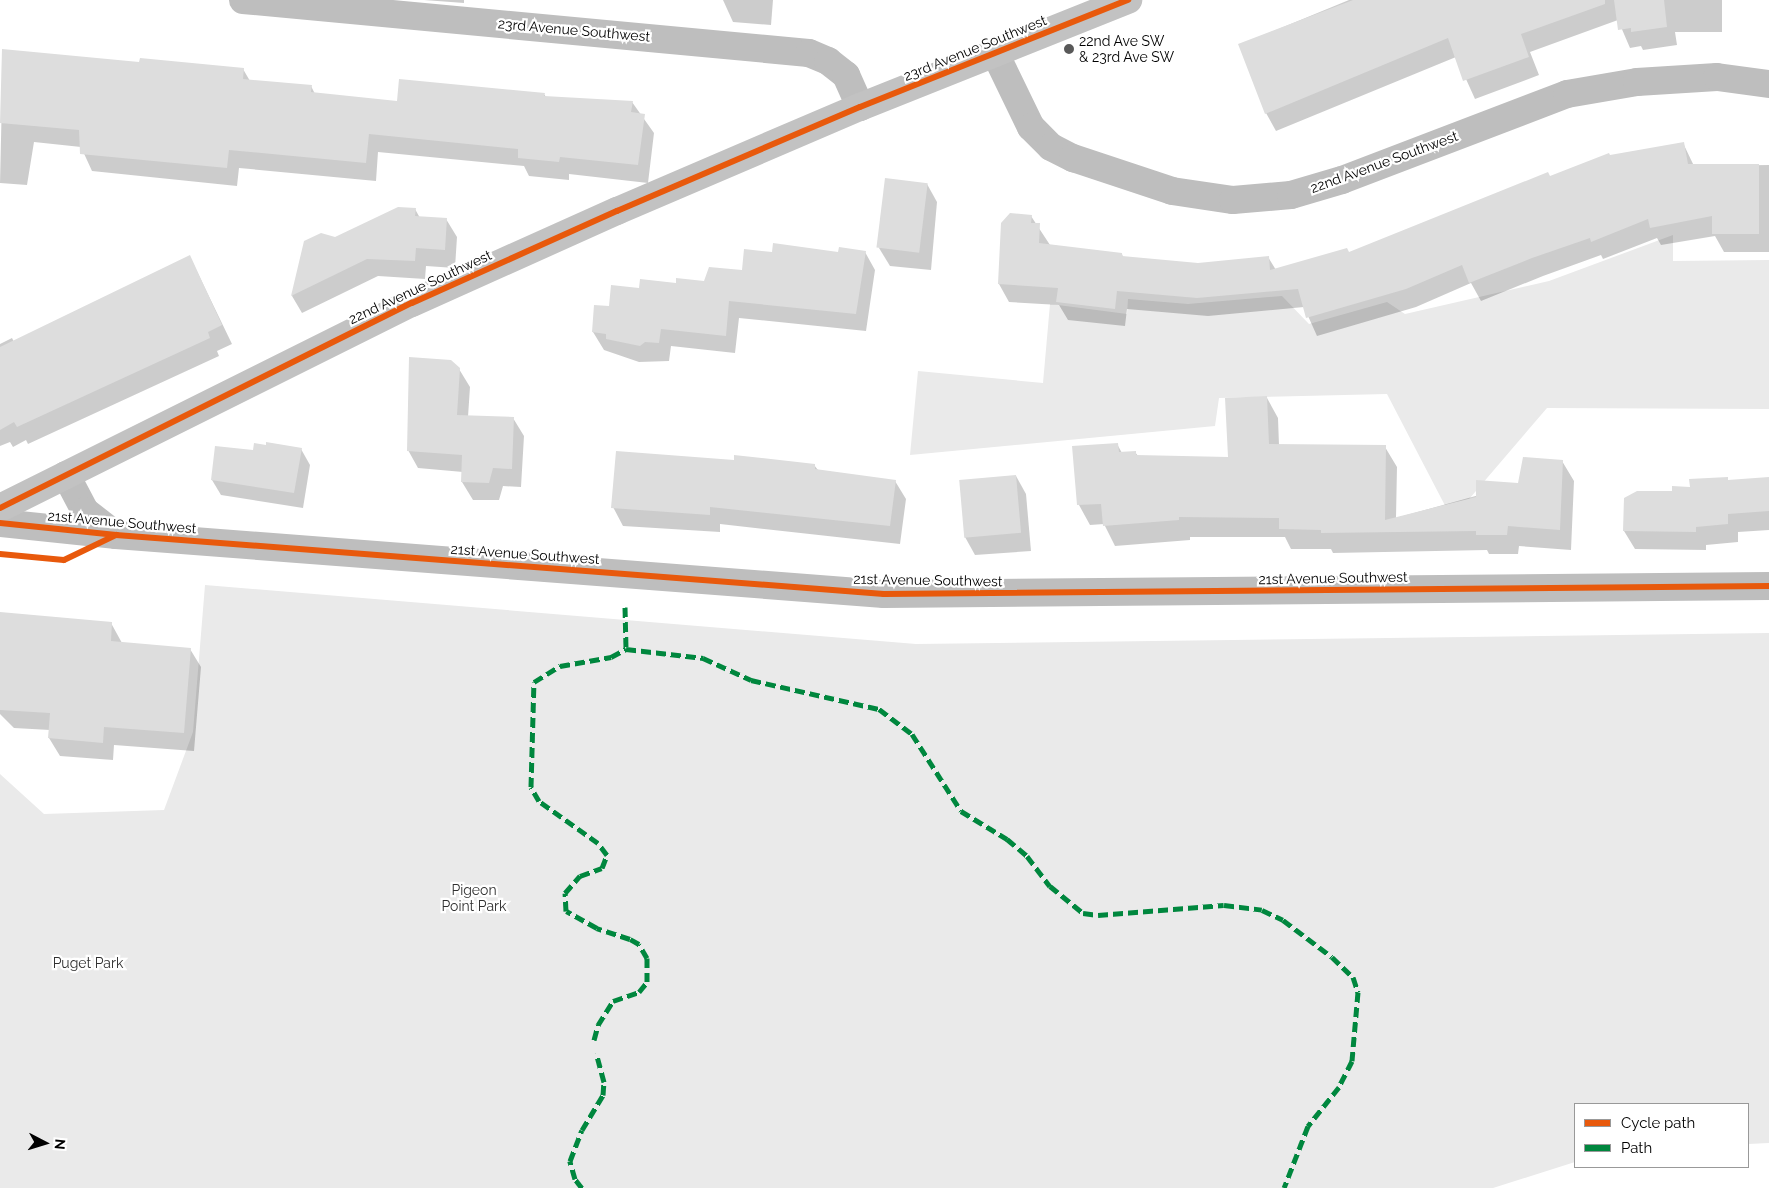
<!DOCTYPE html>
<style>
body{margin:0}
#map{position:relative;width:1769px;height:1188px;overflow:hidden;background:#fff;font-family:Raleway,sans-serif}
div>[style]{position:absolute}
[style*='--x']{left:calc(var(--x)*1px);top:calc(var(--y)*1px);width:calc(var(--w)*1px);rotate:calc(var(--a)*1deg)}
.green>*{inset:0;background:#eaeaea}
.shadow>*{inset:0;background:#0003}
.building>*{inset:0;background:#ddd;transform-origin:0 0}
.street>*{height:28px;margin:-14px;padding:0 14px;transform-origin:14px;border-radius:14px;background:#bebebe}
.secondary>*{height:28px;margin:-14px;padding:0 14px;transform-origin:14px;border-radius:14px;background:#c2c2c2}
.quiet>*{height:5px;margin-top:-2.5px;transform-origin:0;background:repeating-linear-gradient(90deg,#00873e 0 10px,transparent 0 15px)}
.cycleway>*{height:6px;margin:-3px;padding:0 3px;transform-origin:3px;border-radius:3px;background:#e8590c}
.dots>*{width:14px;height:14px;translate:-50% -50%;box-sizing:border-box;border:2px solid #fff;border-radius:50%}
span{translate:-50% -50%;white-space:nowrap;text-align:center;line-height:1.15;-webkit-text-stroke:4.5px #fff;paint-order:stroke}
.street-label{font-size:14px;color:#000}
.poi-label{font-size:14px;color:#000}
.left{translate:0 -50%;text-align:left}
.park-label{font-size:14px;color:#303030}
.legend{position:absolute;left:1574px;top:1103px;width:175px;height:65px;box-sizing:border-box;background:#fff;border:1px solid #999;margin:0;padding:6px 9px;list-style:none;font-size:15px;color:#000}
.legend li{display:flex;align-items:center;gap:10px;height:25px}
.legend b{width:25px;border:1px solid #999}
.north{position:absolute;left:20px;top:1118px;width:50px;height:50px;-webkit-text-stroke:4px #fff;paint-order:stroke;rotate:95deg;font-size:14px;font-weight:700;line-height:20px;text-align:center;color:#000}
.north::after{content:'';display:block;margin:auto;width:18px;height:22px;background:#000;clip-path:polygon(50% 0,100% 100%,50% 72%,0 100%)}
</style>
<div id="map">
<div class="green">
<i style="clip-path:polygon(1673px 235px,1673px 261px,1769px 260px,1769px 409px,1547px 408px,1452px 519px,1387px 394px,1219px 398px,1215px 426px,910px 455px,918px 371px,1043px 383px,1050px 304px,1127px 314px,1128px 299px,1188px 304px,1282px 296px,1309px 324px,1387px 302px,1405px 314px,1549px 281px)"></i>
<i style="clip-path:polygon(205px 585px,916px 644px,1769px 633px,1769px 1143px,1748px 1144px,1748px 1104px,1575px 1104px,1575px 1162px,1493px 1188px,0 1188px,0 774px,44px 814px,164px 810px,193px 732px)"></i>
</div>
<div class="shadow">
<i style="clip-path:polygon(424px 0,464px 0,464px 3px)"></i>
<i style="clip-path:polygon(723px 0,773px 0,771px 25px,733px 22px)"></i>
<i style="clip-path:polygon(1349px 0,1722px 0,1722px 32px,1675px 32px,1677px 45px,1643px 50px,1641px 46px,1630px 48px,1618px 20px,1530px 52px,1539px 75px,1475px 99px,1456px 57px,1276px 131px,1266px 113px,1240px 45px)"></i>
<i style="clip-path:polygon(3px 51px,141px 64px,243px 69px,250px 81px,311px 86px,315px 94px,398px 102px,544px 94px,546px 97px,632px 102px,654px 133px,648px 183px,569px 174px,569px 180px,529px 176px,524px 166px,378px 152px,376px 181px,239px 168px,237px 186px,92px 171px,81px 147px,34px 142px,27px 185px,0 183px)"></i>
<i style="clip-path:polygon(1683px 143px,1694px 166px,1769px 165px,1769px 252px,1724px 252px,1715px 236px,1661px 245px,1657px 238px,1603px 259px,1601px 255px,1543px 276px,1481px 301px,1471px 283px,1416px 307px,1317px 336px,1304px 307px,1208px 316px,1127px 309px,1125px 326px,1068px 320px,1059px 305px,1009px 302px,999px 284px,1031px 216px,1050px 245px,1122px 254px,1123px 257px,1198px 264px,1268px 257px,1276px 270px,1349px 253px,1610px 156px)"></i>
<i style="clip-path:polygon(927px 184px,937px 202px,931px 270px,890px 266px,879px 248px)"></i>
<i style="clip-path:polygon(415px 209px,420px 218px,446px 219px,457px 237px,455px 268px,426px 266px,425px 279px,378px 276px,302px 313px,292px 296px,305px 242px,335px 238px)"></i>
<i style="clip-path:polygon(865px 252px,875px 270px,866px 331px,739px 318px,735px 353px,671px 346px,669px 361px,639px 362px,604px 350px,593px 332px,610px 308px,640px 290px,705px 283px,743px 272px,773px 254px)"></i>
<i style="clip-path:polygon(190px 257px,232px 344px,217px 351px,219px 356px,28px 444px,26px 440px,13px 447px,10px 442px,0 446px,0 344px,12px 338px,14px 342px)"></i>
<i style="clip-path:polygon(459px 369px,470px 387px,468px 417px,513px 418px,524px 436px,521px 487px,503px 486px,499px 500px,473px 500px,462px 482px,463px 472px,418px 468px,408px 450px)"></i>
<i style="clip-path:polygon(1267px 398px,1278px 418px,1279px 445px,1385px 447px,1397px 467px,1396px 518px,1519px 484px,1562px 461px,1574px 481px,1571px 550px,1519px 546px,1518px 554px,1489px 554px,1487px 550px,1333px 553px,1331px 549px,1291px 549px,1285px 537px,1190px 537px,1190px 540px,1115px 546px,1104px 524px,1090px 525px,1079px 505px,1074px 447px,1117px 444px,1122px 453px,1135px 452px,1138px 456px,1230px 458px)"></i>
<i style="clip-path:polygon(301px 449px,310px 465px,303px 508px,221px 495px,212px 480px,254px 451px)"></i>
<i style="clip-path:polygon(814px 465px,818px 470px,895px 481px,906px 499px,900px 544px,720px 524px,720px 532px,623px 526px,613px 507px)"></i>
<i style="clip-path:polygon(1016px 476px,1026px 494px,1031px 551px,975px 555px,965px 537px)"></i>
<i style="clip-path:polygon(1769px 478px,1769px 530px,1738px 532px,1738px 542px,1706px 545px,1706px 550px,1635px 549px,1624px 531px,1674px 493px,1729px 482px)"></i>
<i style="clip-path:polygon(0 614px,111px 623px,122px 643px,190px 649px,201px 667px,194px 751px,114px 745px,113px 760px,60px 756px,49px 738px,50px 730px,14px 728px,0 714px)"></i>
</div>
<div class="building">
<i style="clip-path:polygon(1353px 0,1605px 0,1605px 4px,1521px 34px,1529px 57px,1463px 81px,1448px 38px,1265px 114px,1238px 44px)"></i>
<i style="clip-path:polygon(1614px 0,1664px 0,1667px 27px,1631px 32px,1631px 28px,1618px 30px)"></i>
<i style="clip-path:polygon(2px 49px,139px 62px,140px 58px,244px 68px,243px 79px,312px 85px,311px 92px,397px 101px,399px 79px,545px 93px,544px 96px,633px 101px,631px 112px,645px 114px,638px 165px,560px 157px,559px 162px,518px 158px,518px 149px,369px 134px,366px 163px,229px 150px,227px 168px,80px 154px,79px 130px,0 123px)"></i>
<i style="clip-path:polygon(1684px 142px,1688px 164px,1759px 164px,1759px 234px,1712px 234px,1712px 216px,1650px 228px,1648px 219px,1591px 242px,1590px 238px,1532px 258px,1469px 283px,1462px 265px,1406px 289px,1306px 318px,1298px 289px,1197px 298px,1117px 291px,1115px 309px,1056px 302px,1058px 288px,998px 284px,1001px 223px,1010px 213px,1032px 215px,1031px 223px,1040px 223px,1039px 243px,1122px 253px,1122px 256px,1198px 263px,1269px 256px,1270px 270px,1347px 248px,1349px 252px,1548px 172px,1550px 176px,1609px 153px,1610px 155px)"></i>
<i style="left:885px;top:178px;width:43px;height:70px;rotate:7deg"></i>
<i style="clip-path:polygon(398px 207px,416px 208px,415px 216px,447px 218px,445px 250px,416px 248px,415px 261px,367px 259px,291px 296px,304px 241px,321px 233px,335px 237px)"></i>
<i style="clip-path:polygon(773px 243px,838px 252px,839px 247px,866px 251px,856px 314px,729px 301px,726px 336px,661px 329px,659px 343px,645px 342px,640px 346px,606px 339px,606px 334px,592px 332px,594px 305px,609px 306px,611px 285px,639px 288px,640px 279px,676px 283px,676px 278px,704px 281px,709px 267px,742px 270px,744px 249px,772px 252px)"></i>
<i style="clip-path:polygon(190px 255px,222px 325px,208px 332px,210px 338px,17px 427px,14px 422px,0 430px,0 347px)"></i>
<i style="clip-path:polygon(409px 357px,451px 360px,460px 368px,457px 415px,514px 417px,512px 469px,493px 468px,489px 483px,461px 482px,462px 455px,407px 451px)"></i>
<i style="clip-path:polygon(1267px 396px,1269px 444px,1386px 445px,1385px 520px,1476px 497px,1476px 480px,1518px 483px,1523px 457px,1563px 460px,1560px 530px,1508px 526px,1507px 535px,1476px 535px,1476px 531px,1321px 533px,1321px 530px,1279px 529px,1279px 518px,1179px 517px,1179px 520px,1103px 526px,1101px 504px,1077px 505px,1072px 446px,1118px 443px,1119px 452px,1136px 451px,1136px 455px,1228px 457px,1225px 398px)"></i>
<i style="clip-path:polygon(266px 442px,302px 448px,294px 493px,211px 480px,215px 446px,253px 450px,254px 443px,266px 445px)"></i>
<i style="clip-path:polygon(616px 451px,734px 460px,734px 455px,815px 464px,815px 469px,896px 480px,890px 526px,710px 507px,710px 515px,611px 508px)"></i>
<i style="left:1016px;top:475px;width:58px;height:57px;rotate:85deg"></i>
<i style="clip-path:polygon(1728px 477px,1728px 480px,1769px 477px,1769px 511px,1728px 514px,1728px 524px,1696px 527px,1696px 532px,1623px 531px,1624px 498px,1637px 491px,1672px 491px,1672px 486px,1690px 487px,1689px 479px)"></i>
<i style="clip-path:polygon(0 612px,112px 622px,111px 641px,191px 648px,184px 733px,104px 727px,103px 743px,48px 738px,50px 713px,0 710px)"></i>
</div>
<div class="street">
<i style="--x:243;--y:0;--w:568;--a:5.35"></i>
<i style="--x:809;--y:53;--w:21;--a:23"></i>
<i style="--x:828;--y:61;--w:23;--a:38"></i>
<i style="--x:846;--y:75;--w:35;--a:66"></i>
<i style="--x:995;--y:53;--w:82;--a:64.1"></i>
<i style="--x:1031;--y:127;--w:28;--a:45"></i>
<i style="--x:1051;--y:147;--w:25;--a:27"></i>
<i style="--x:1073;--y:158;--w:104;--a:18.4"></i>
<i style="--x:1172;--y:191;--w:62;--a:8.4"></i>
<i style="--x:1233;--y:200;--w:58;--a:-4.9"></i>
<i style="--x:1291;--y:195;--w:53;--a:-16.4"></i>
<i style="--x:1342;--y:180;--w:241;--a:-20.9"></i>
<i style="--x:1567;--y:94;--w:71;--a:-9.7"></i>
<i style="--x:1637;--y:82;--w:80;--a:-3.6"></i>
<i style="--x:1717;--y:77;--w:52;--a:7.7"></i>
<i style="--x:66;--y:475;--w:41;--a:62.2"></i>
<i style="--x:85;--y:511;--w:39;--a:38"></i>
<i style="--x:0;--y:523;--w:117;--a:5.9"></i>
<i style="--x:116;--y:535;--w:770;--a:4.39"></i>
<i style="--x:884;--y:594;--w:885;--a:-0.52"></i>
</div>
<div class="secondary">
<i style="--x:0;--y:508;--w:460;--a:-26.5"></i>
<i style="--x:412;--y:303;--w:225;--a:-24.2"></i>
<i style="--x:617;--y:211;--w:264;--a:-23.2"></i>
<i style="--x:860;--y:107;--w:289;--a:-21.8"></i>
</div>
<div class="quiet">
<i style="--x:625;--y:607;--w:42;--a:88.6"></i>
<i style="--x:594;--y:1040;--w:16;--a:-75"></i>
<i style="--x:598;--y:1025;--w:28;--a:-58"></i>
<i style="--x:613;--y:1001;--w:28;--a:-19"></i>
<i style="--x:639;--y:992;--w:13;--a:-51"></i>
<i style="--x:647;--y:982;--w:24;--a:-90"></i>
<i style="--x:647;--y:958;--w:16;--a:-120"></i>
<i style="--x:639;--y:944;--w:10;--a:-151"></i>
<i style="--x:630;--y:939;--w:35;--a:-162"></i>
<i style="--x:597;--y:928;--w:35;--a:-151"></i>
<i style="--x:566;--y:911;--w:18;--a:-93"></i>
<i style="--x:565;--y:893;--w:23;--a:-49"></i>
<i style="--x:580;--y:876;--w:23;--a:-20"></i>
<i style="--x:602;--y:868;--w:14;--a:-69"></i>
<i style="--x:607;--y:855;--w:15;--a:-127"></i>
<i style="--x:598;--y:843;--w:72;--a:-144.6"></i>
<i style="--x:539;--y:801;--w:16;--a:-120"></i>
<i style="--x:531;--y:787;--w:105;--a:-88.4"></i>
<i style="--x:534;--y:682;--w:31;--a:-32"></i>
<i style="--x:560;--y:666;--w:52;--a:-10"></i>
<i style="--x:611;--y:657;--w:17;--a:-28"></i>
<i style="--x:626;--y:649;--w:78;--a:6.7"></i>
<i style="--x:703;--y:658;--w:53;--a:24.6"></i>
<i style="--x:751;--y:680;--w:131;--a:12.8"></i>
<i style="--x:879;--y:709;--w:41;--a:37.1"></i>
<i style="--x:912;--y:734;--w:91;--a:57.5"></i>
<i style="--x:961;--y:811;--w:54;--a:31.3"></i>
<i style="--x:1007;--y:839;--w:26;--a:40"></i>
<i style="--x:1027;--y:856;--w:38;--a:53"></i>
<i style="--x:1050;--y:886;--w:43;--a:39.3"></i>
<i style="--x:1083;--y:913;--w:15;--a:8"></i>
<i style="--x:1098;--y:915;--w:126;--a:-4.5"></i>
<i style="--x:1224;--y:905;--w:38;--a:7"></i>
<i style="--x:1262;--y:910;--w:23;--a:25"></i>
<i style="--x:1283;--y:920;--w:61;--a:37.1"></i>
<i style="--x:1332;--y:957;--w:29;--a:44"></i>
<i style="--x:1353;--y:977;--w:16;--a:72"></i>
<i style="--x:1358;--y:992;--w:69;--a:95"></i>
<i style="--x:1352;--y:1061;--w:29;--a:117"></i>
<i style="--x:1339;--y:1087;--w:50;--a:128.5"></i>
<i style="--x:1308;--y:1126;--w:66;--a:111.2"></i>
<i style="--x:582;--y:1188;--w:11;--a:-128"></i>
<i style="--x:575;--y:1179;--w:19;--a:-106"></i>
<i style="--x:570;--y:1161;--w:33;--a:-69"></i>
<i style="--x:582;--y:1130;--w:41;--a:-59"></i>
<i style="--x:603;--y:1095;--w:13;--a:-86"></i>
<i style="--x:604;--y:1082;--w:30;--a:-105"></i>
</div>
<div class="cycleway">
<i style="--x:0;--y:508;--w:460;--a:-26.5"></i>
<i style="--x:412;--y:303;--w:225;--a:-24.2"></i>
<i style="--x:617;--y:211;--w:264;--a:-23.2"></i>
<i style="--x:860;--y:107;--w:289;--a:-21.8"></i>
<i style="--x:0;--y:523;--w:117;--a:5.9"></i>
<i style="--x:116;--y:535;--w:770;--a:4.39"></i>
<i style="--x:884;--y:594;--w:885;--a:-0.52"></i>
<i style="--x:0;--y:554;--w:64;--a:5.4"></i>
<i style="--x:64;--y:560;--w:58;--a:-25.7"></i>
</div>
<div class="dots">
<i style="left:1069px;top:49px;background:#595959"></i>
</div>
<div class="street-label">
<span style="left:574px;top:30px;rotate:5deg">23rd Avenue Southwest</span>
<span style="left:975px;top:48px;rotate:-22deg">23rd Avenue Southwest</span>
<span style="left:1384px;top:162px;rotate:-20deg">22nd Avenue Southwest</span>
<span style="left:420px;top:287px;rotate:-25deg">22nd Avenue Southwest</span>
<span style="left:122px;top:522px;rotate:5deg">21st Avenue Southwest</span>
<span style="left:525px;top:554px;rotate:4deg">21st Avenue Southwest</span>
<span style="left:1333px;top:578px;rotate:-1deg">21st Avenue Southwest</span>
<span style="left:928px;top:580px;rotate:1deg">21st Avenue Southwest</span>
</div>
<div class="poi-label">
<span class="left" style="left:1079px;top:49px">22nd Ave SW<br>&amp; 23rd Ave SW</span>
</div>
<div class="park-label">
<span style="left:474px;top:898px">Pigeon<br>Point Park</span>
<span style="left:88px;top:963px">Puget Park</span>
</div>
<ul class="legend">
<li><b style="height:6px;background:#e8590c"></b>Cycle path</li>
<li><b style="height:6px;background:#00873e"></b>Path</li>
</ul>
<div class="north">N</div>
</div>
